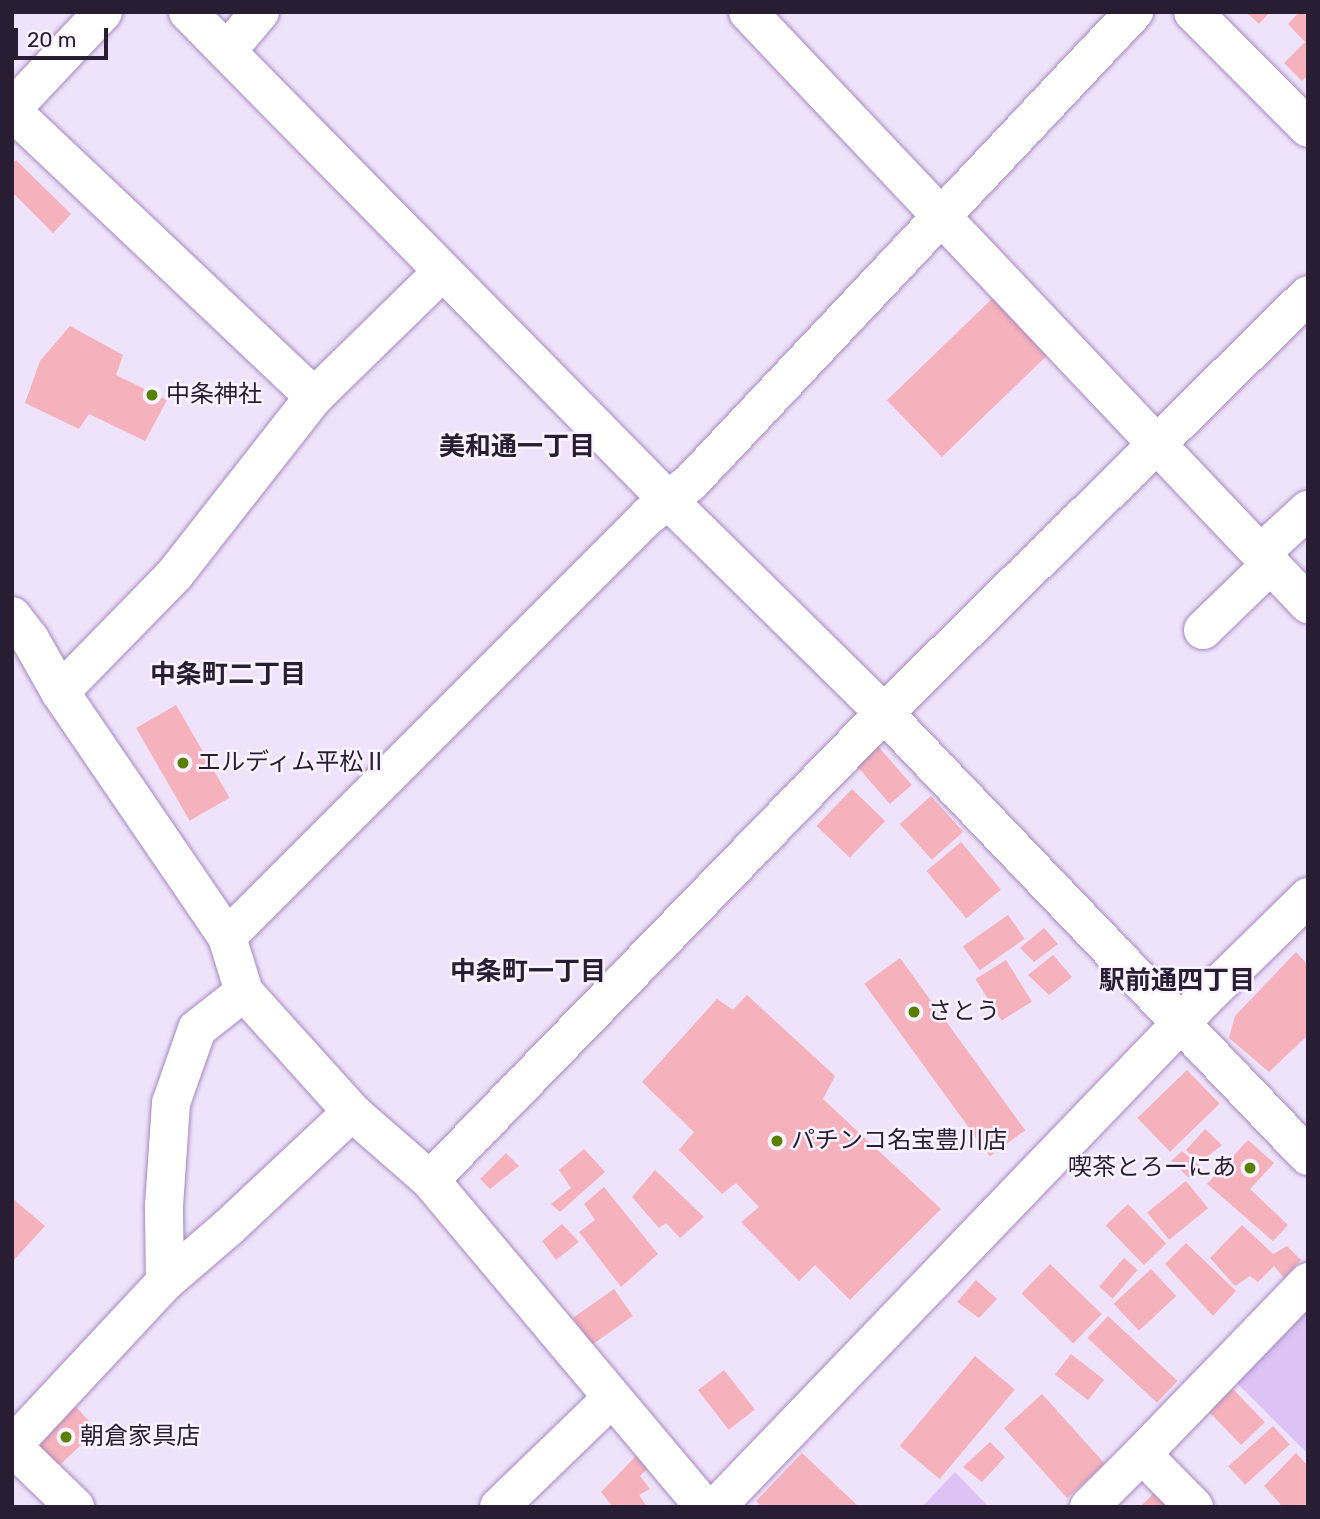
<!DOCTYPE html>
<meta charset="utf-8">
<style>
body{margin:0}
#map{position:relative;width:1320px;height:1519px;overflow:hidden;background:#efe3fb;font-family:Rubik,"Noto Sans JP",sans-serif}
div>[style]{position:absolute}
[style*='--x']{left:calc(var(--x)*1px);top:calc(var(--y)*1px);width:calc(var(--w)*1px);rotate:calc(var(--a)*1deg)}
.green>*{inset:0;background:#dcc2f5}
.building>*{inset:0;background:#f5b1bc;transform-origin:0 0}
.roads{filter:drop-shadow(0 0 2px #a588bf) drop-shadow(0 0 2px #a588bf)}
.minor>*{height:38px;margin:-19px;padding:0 19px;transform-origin:19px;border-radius:19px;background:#fff}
.major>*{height:38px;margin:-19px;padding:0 19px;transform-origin:19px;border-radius:19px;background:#fff}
.dots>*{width:19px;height:19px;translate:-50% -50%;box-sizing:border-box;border:4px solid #f9f3ff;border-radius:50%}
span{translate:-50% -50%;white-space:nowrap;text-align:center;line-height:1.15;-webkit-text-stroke:5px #f9f3ff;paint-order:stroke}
.poi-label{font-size:24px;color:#281d33}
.left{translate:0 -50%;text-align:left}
.right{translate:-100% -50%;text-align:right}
.neighbourhood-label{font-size:26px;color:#281d33;font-weight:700}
.frame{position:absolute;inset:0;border:14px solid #281d33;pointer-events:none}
.scale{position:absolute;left:14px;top:28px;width:94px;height:32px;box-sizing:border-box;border:4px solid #281d33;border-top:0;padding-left:9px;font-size:21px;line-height:24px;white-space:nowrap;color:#281d33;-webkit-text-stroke:5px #f9f3ff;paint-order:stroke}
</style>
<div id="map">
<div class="green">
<i style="clip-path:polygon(1308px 1305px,1308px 1454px,1234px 1380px)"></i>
<i style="clip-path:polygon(955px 1472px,989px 1507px,922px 1507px)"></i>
</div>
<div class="building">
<i style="clip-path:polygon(1246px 12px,1270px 12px,1259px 24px)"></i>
<i style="clip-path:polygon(1299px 12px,1308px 12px,1308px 75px,1302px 81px,1284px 63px,1305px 42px,1288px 24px)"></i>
<i style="clip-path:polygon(16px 160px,71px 214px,53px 233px,12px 192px,12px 164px)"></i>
<i style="left:997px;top:294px;width:79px;height:153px;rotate:46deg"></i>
<i style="clip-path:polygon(70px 326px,123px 355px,116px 375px,167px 400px,145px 441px,89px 414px,79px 429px,25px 403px,40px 361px)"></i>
<i style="left:176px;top:705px;width:107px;height:46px;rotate:60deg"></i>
<i style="left:877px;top:745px;width:53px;height:29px;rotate:49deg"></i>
<i style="left:852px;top:789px;width:46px;height:51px;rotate:44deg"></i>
<i style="left:931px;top:796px;width:48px;height:42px;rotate:48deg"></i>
<i style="left:961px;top:842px;width:62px;height:45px;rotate:50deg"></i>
<i style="left:1008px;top:915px;width:29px;height:55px;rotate:55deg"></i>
<i style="clip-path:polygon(1044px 928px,1058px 944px,1034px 962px,1020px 948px)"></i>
<i style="clip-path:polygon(1296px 952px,1308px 965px,1308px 1035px,1269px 1072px,1229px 1038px,1235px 1016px)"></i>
<i style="clip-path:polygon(1053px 955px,1072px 977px,1049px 995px,1028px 975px)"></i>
<i style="left:900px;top:958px;width:213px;height:44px;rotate:54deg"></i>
<i style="left:1006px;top:960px;width:49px;height:36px;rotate:58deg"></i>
<i style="clip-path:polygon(747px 995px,835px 1076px,823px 1099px,941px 1209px,850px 1300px,815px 1265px,799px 1281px,741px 1222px,759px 1207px,736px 1183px,722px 1194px,679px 1150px,694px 1132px,642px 1082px,717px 999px,733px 1010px)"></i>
<i style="left:1187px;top:1070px;width:47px;height:69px;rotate:46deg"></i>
<i style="clip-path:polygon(1205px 1129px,1222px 1145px,1199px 1163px,1186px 1150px)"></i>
<i style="clip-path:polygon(1248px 1140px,1274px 1163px,1250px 1189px,1288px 1225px,1273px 1241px,1207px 1184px)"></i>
<i style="clip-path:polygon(584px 1149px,605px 1172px,560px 1212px,551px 1204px,571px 1188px,559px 1170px)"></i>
<i style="clip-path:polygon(1182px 1151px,1202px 1168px,1189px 1178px,1171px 1161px)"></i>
<i style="clip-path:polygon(506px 1153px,519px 1166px,490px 1189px,480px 1179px)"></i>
<i style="clip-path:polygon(655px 1170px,704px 1217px,680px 1238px,666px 1223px,659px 1228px,632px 1197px)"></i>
<i style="left:1186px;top:1181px;width:35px;height:50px;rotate:51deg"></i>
<i style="clip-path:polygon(604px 1187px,658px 1254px,621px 1287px,579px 1232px,595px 1220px,584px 1204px)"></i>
<i style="clip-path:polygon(12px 1198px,45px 1226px,12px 1262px)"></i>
<i style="left:1128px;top:1204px;width:55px;height:31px;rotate:46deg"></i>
<i style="clip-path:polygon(562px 1224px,579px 1242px,556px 1260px,542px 1241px)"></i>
<i style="clip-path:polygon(1242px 1225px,1273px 1254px,1287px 1246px,1301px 1260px,1284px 1278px,1274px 1266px,1258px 1282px,1250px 1276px,1235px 1286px,1210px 1258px)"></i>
<i style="clip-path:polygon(1186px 1243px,1236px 1291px,1213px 1316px,1165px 1264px)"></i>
<i style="left:1124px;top:1258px;width:18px;height:38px;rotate:41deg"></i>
<i style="left:1050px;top:1264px;width:72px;height:41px;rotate:44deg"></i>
<i style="left:1151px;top:1269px;width:37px;height:51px;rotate:47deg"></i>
<i style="clip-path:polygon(976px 1280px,997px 1299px,979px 1318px,957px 1302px)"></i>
<i style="left:614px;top:1289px;width:33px;height:50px;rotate:55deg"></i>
<i style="left:1108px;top:1316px;width:95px;height:30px;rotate:43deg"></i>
<i style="left:1071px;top:1354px;width:42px;height:26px;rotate:38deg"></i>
<i style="left:975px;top:1356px;width:52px;height:117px;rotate:40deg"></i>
<i style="left:724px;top:1370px;width:50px;height:33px;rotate:52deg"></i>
<i style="left:1228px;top:1384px;width:53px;height:33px;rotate:46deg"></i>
<i style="left:1042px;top:1394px;width:94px;height:51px;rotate:48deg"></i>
<i style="left:74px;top:1405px;width:34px;height:54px;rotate:47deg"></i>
<i style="left:1273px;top:1426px;width:25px;height:60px;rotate:48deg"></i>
<i style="clip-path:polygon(990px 1442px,1005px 1457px,982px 1482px,963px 1467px)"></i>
<i style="clip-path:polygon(639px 1453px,650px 1466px,640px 1476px,650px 1489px,639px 1495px,647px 1507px,613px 1507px,601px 1492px)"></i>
<i style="clip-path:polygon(802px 1453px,859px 1507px,762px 1507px,756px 1501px)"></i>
<i style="clip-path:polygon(1296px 1453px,1308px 1466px,1308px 1503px,1304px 1507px,1283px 1507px,1264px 1486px)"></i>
<i style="clip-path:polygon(1155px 1492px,1171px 1507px,1140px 1507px)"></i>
</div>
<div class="roads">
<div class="minor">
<i style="--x:188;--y:12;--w:685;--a:45.47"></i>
<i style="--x:668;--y:500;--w:303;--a:44.6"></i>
<i style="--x:884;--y:713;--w:613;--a:46.26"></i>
<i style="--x:748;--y:12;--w:815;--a:46.59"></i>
<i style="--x:1193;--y:12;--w:163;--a:45.2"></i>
<i style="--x:227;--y:51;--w:51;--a:-49.8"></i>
<i style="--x:12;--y:109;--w:133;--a:-46.8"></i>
<i style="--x:12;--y:111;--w:416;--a:43.4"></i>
<i style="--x:1261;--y:553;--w:64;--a:-42.5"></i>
<i style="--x:12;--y:616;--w:29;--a:52"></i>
<i style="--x:30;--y:639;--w:61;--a:60.5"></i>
<i style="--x:60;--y:692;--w:297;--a:55.7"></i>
<i style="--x:227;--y:937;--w:58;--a:72.8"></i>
<i style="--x:244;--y:992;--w:161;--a:48"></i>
<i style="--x:352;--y:1112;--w:103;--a:41.1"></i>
<i style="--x:430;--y:1180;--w:427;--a:50"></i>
<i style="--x:1203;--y:630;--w:95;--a:-44.1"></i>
<i style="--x:60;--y:692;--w:165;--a:-45.7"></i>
<i style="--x:175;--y:574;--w:225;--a:-51.9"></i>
<i style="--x:314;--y:397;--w:179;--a:-44.3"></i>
<i style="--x:227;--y:937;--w:595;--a:-45"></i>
<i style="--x:648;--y:516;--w:55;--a:-38.3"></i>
<i style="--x:691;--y:482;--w:646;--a:-46.69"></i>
<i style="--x:430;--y:1180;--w:651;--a:-45.81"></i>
<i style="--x:884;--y:713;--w:595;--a:-44.59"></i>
<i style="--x:165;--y:1282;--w:76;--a:-90.8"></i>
<i style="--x:164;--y:1206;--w:103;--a:-86.1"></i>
<i style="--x:171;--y:1103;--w:78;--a:-70.6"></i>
<i style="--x:197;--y:1029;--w:60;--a:-38.2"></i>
<i style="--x:12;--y:1446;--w:224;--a:-47"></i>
<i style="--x:165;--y:1282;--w:84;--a:-40.7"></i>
<i style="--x:229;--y:1227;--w:168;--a:-43.1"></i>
<i style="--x:1142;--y:1454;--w:239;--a:-46"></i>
<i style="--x:499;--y:1507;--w:157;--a:-44"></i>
<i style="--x:716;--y:1507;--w:704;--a:-46.15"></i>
<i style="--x:1204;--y:999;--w:146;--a:-44.4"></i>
<i style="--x:1089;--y:1507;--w:75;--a:-45"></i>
<i style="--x:1142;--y:1454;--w:74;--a:45.5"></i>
</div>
<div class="major">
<i style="--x:12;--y:1446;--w:88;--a:44.1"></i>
</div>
</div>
<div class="dots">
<i style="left:152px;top:395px;background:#598000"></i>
<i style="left:183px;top:763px;background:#598000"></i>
<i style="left:914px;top:1012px;background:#598000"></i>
<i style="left:777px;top:1141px;background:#598000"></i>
<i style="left:1250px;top:1168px;background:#598000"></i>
<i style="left:66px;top:1437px;background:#598000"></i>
</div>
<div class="poi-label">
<span class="left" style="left:166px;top:395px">中条神社</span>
<span class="left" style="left:197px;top:763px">エルディム平松Ⅱ</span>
<span class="left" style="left:928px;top:1012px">さとう</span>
<span class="left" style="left:791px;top:1141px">パチンコ名宝豊川店</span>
<span class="right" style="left:1236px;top:1168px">喫茶とろーにあ</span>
<span class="left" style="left:80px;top:1437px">朝倉家具店</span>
</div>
<div class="neighbourhood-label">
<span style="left:517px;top:447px">美和通一丁目</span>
<span style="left:228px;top:675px">中条町二丁目</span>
<span style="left:528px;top:972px">中条町一丁目</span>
<span style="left:1177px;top:981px">駅前通四丁目</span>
</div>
<div class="frame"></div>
<div class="scale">20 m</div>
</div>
